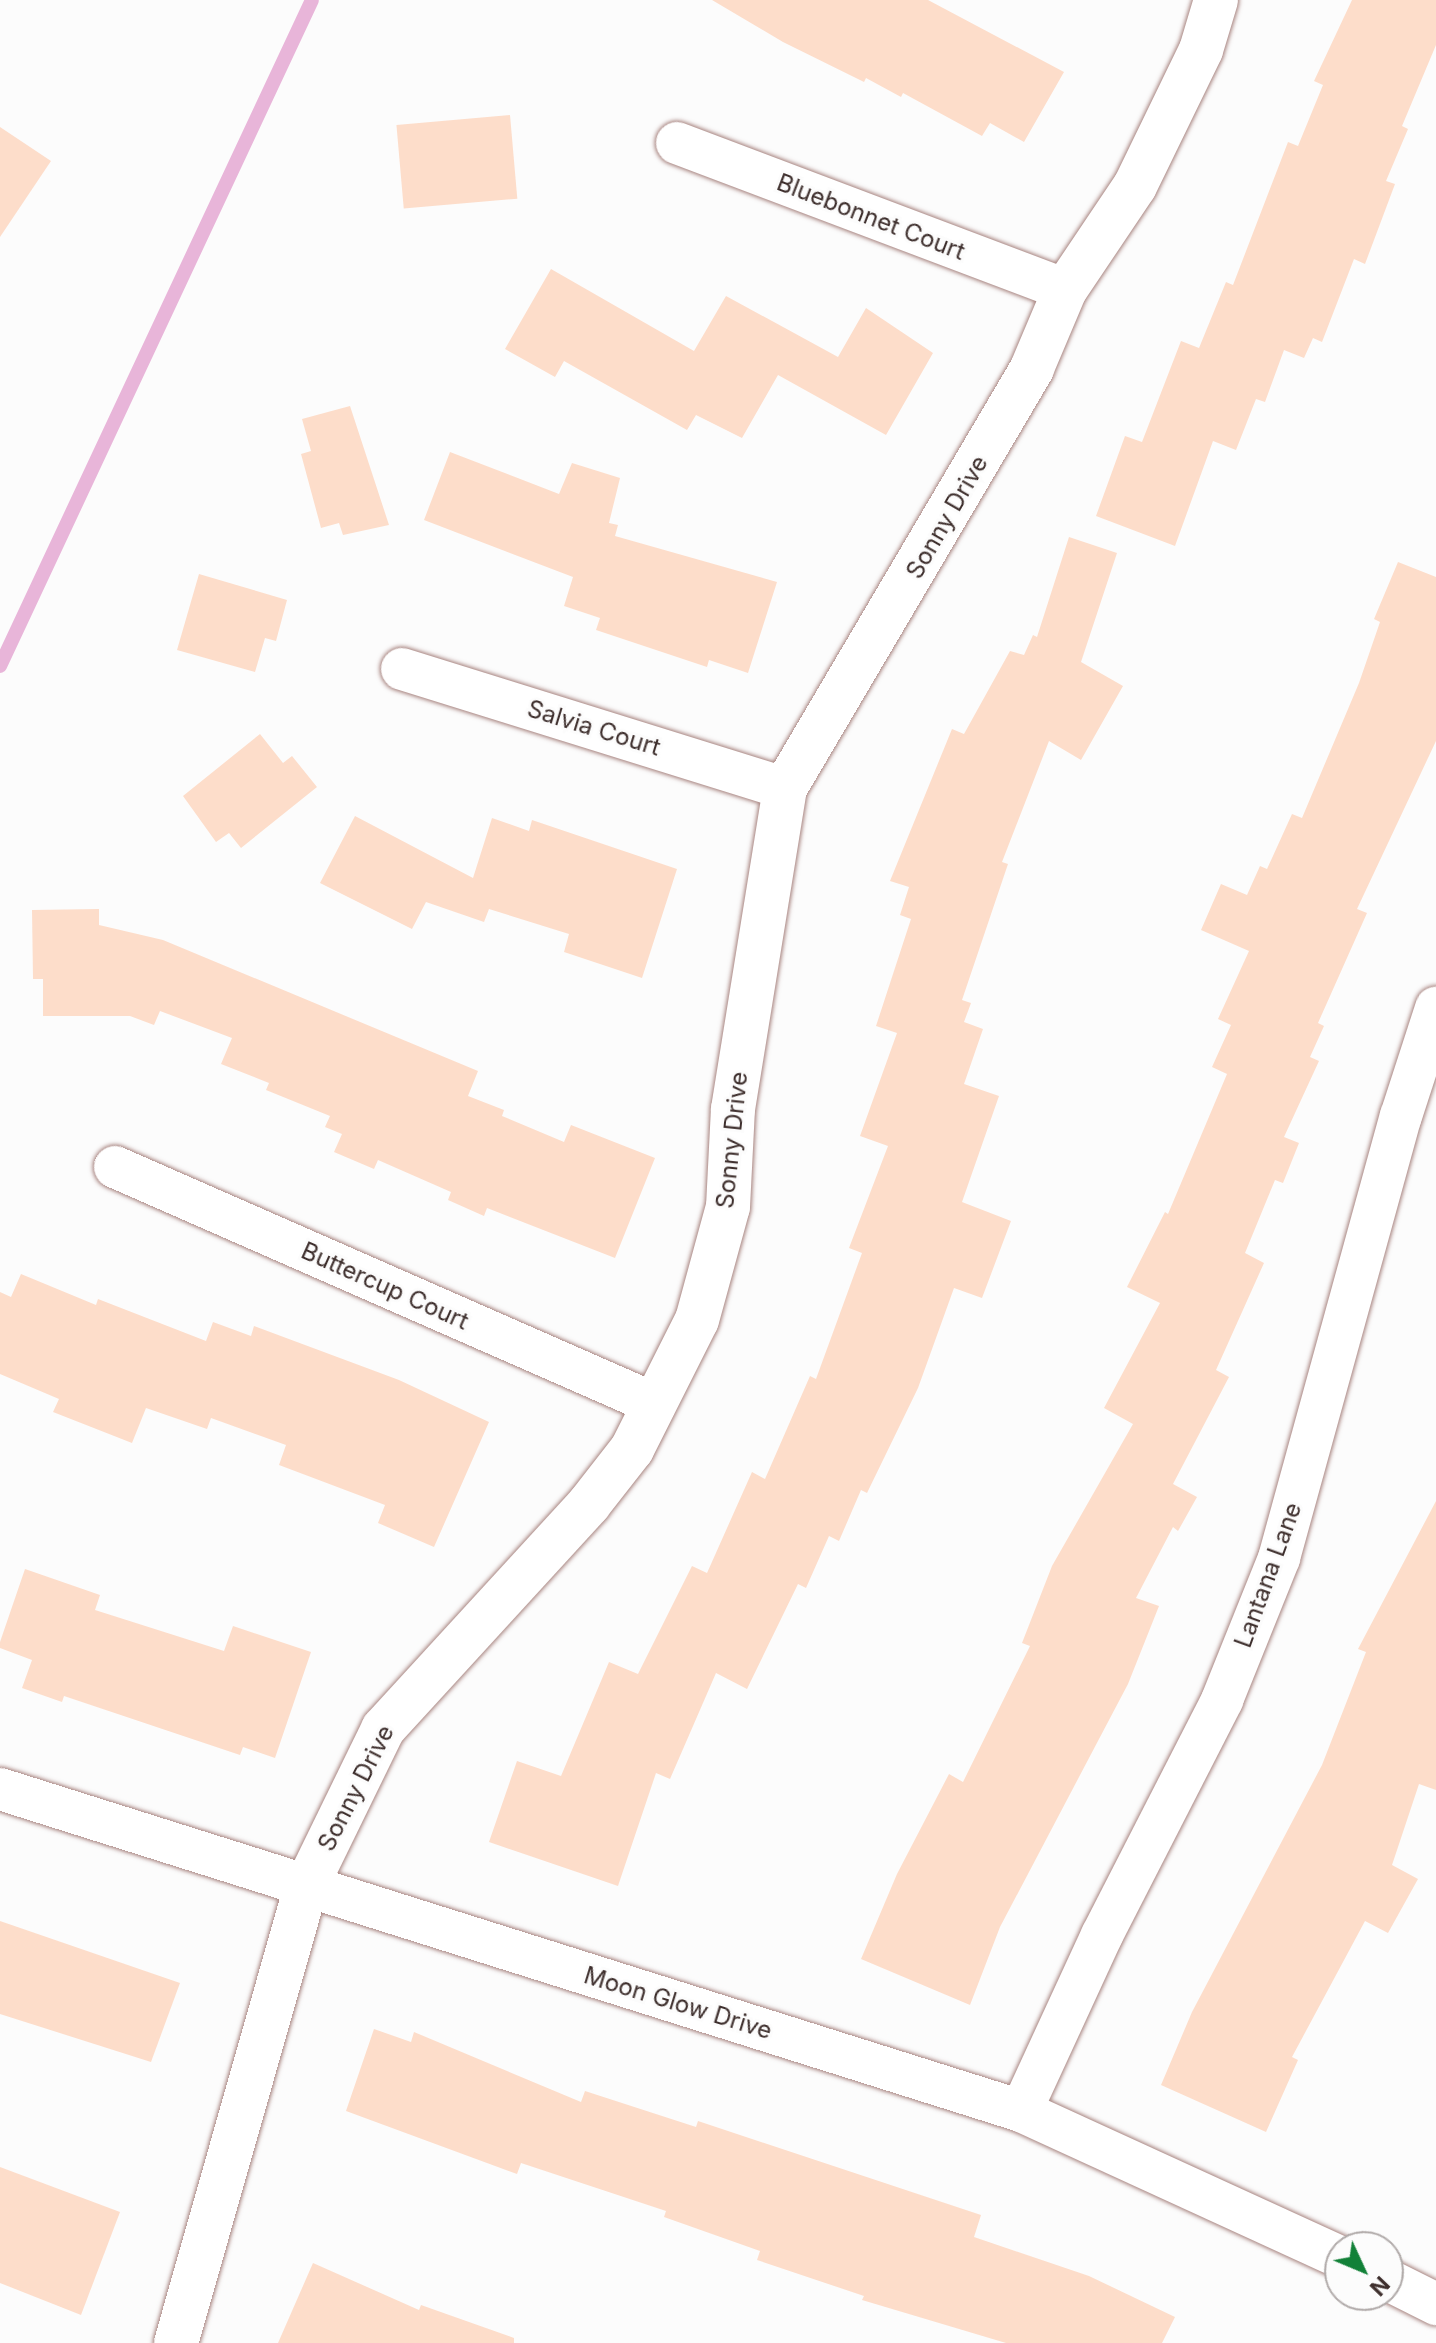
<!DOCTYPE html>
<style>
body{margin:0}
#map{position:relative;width:1436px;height:2343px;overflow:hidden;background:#fcfcfc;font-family:Inter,sans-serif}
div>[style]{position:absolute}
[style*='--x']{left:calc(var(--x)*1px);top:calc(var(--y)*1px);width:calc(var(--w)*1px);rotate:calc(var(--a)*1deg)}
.stream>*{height:14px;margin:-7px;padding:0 7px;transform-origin:7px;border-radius:7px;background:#e8b5d9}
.building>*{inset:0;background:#fdddca;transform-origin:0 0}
.roads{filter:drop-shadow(0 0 2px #a88581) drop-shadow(0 0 2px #a88581)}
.street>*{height:42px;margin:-21px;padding:0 21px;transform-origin:21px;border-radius:21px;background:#fff}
.secondary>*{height:44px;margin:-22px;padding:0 22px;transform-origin:22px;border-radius:22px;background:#fff}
span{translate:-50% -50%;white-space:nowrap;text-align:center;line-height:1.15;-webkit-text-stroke:6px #fcfcfc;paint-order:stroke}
.street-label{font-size:24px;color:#3e2f2d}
.north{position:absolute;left:1324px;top:2231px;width:80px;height:80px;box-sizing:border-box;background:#fcfcfc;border:2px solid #b0aaa9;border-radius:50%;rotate:134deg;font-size:22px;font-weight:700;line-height:32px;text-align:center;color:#3e2f2d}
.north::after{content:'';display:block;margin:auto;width:28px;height:36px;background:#128138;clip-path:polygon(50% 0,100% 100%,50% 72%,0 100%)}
</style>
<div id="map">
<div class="stream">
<i style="--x:0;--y:666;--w:735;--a:-64.9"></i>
</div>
<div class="building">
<i style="clip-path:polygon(712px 0,928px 0,1064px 72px,1024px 142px,990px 123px,982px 136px,903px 93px,901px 97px,866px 78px,864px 82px,783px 42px)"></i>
<i style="clip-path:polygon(1352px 0,1436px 0,1436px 45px,1402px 126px,1408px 129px,1386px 181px,1395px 184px,1365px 264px,1354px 259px,1322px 342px,1313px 338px,1304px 358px,1284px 350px,1265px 402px,1256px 399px,1236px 450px,1213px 441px,1175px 546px,1096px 516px,1125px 436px,1142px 442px,1181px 341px,1199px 348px,1226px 282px,1233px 285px,1288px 142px,1298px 146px,1323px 85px,1314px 81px)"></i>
<i style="left:510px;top:115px;width:84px;height:114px;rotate:85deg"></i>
<i style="clip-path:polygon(0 127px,51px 161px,0 237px)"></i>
<i style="clip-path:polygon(551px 269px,694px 351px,726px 296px,838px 357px,866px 308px,933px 353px,886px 435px,778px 375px,742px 438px,696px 415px,687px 430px,564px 361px,555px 377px,505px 349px)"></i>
<i style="clip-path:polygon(350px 406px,389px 525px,343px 535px,339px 523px,321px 528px,301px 454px,311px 451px,302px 419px)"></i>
<i style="clip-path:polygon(450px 452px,559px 494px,572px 463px,620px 478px,609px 523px,618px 525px,615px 536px,777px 582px,748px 673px,709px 660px,707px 667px,596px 630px,600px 618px,564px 606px,573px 577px,424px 520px)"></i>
<i style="clip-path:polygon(1069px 537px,1117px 553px,1081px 662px,1123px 686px,1081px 760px,1049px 741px,1002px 862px,1008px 864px,962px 1000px,971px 1003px,964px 1022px,983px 1029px,964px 1084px,999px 1096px,962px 1202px,1011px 1221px,982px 1298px,954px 1288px,918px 1388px,867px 1493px,861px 1490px,839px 1541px,829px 1536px,806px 1588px,798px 1584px,747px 1689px,716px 1673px,670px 1779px,656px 1773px,618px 1886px,489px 1842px,517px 1761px,561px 1776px,609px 1662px,638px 1674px,692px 1566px,707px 1573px,752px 1472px,765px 1479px,810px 1376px,816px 1379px,862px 1253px,849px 1248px,888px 1146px,860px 1136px,897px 1033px,876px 1026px,911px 919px,900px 915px,909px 887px,890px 881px,952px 729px,964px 734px,1010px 651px,1024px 655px,1033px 635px,1037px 637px)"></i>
<i style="clip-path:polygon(1398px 562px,1436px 577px,1436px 741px,1357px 909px,1367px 913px,1318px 1023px,1324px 1026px,1310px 1057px,1319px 1061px,1284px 1137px,1299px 1143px,1283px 1183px,1275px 1180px,1245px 1253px,1264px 1263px,1216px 1370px,1229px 1377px,1173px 1484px,1197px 1497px,1178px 1531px,1173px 1527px,1136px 1598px,1159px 1606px,1128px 1684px,1000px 1927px,970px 2005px,861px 1959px,897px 1874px,949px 1774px,963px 1782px,1030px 1646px,1022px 1643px,1052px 1566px,1133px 1424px,1104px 1408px,1160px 1303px,1127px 1287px,1165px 1212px,1168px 1214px,1227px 1074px,1212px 1067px,1231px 1025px,1218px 1019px,1249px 951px,1201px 930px,1221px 884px,1247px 895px,1260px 866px,1267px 869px,1292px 814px,1302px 818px,1359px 683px,1380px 622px,1374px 619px)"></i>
<i style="clip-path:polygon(199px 574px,287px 600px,276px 641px,265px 638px,255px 672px,177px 650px)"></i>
<i style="clip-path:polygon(260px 734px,283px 763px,292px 756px,317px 787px,241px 848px,229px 833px,216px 842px,183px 796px)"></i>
<i style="clip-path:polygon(355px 816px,473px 878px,492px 818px,529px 831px,532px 820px,677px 869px,642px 978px,564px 952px,569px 934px,489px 909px,484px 922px,426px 902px,412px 929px,320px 883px)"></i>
<i style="clip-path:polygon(99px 909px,99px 925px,163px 940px,478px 1071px,468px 1096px,504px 1110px,502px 1116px,564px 1142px,571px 1125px,655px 1158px,615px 1258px,487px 1208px,484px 1216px,448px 1200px,451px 1192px,378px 1160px,374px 1169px,334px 1152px,342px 1134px,325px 1127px,330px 1116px,266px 1090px,269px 1083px,221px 1064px,232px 1038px,160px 1011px,154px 1025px,130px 1016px,43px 1016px,43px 979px,33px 979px,32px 910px)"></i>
<i style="clip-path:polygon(21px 1274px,96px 1305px,98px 1299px,206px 1341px,213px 1322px,251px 1336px,254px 1326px,399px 1380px,489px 1422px,434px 1547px,378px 1523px,385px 1505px,279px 1465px,286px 1445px,211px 1418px,207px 1429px,146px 1408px,132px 1443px,53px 1412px,59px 1399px,0 1374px,0 1292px,11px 1297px)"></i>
<i style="clip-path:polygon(1436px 1501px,1436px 1790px,1419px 1784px,1392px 1865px,1418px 1879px,1388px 1933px,1365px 1921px,1292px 2057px,1298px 2060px,1266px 2132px,1161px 2085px,1192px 2012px,1322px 1765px,1366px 1652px,1358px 1649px)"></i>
<i style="clip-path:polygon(25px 1569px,100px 1595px,95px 1610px,224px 1651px,233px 1626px,311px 1652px,275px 1758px,243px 1747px,240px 1755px,64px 1696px,62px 1702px,22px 1688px,32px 1660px,0 1648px,0 1642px)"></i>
<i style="clip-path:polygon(0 1921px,180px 1983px,151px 2062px,0 2014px)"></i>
<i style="clip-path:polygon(374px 2029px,411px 2042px,414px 2032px,581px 2102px,585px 2091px,696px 2127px,698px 2121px,981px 2215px,974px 2237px,1089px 2276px,1175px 2317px,1162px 2343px,1006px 2343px,862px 2300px,864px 2296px,757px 2260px,760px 2251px,664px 2217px,666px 2211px,521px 2163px,517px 2174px,346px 2111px)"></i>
<i style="clip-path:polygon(0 2167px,120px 2212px,81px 2315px,0 2283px)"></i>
<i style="clip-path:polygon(313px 2263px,419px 2310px,421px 2305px,514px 2338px,514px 2343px,278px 2343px)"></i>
</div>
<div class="roads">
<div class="street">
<i style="--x:677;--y:143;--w:415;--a:20.7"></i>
<i style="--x:402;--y:669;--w:401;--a:17.3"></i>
<i style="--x:115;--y:1167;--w:590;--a:23.7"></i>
<i style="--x:0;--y:1789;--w:1071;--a:17.5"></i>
<i style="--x:1021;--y:2111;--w:351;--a:24.6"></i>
<i style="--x:1021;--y:2111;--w:194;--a:-65.3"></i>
<i style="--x:1102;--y:1935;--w:264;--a:-62.9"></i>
<i style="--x:1222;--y:1700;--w:153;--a:-68.1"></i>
<i style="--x:1279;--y:1558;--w:459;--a:-74.6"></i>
<i style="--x:1401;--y:1116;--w:114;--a:-72"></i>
<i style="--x:1388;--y:2280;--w:54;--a:26.6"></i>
</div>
<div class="secondary">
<i style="--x:176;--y:2343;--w:474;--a:-74.1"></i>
<i style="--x:306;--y:1887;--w:176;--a:-64"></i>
<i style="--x:383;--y:1729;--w:305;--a:-47.5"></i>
<i style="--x:589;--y:1504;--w:70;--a:-52"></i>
<i style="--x:632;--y:1449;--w:144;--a:-63.3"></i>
<i style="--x:697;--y:1320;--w:117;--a:-74.7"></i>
<i style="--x:728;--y:1207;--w:98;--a:-87.1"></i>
<i style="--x:733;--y:1109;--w:325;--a:-80.8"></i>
<i style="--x:785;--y:788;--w:487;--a:-59.5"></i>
<i style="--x:1032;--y:368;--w:85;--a:-67.1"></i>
<i style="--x:1065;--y:290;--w:125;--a:-56.1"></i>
<i style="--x:1135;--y:186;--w:151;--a:-64.1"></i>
<i style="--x:1201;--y:50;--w:52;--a:-73.3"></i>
</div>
</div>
<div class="street-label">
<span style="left:871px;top:217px;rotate:21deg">Bluebonnet Court</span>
<span style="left:947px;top:517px;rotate:-60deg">Sonny Drive</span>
<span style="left:594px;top:728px;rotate:17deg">Salvia Court</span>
<span style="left:732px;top:1140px;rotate:-84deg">Sonny Drive</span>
<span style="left:385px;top:1286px;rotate:24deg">Buttercup Court</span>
<span style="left:1268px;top:1575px;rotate:-70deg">Lantana Lane</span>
<span style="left:356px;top:1788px;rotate:-63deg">Sonny Drive</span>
<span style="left:678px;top:2003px;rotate:17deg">Moon Glow Drive</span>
</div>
<div class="north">N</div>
</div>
